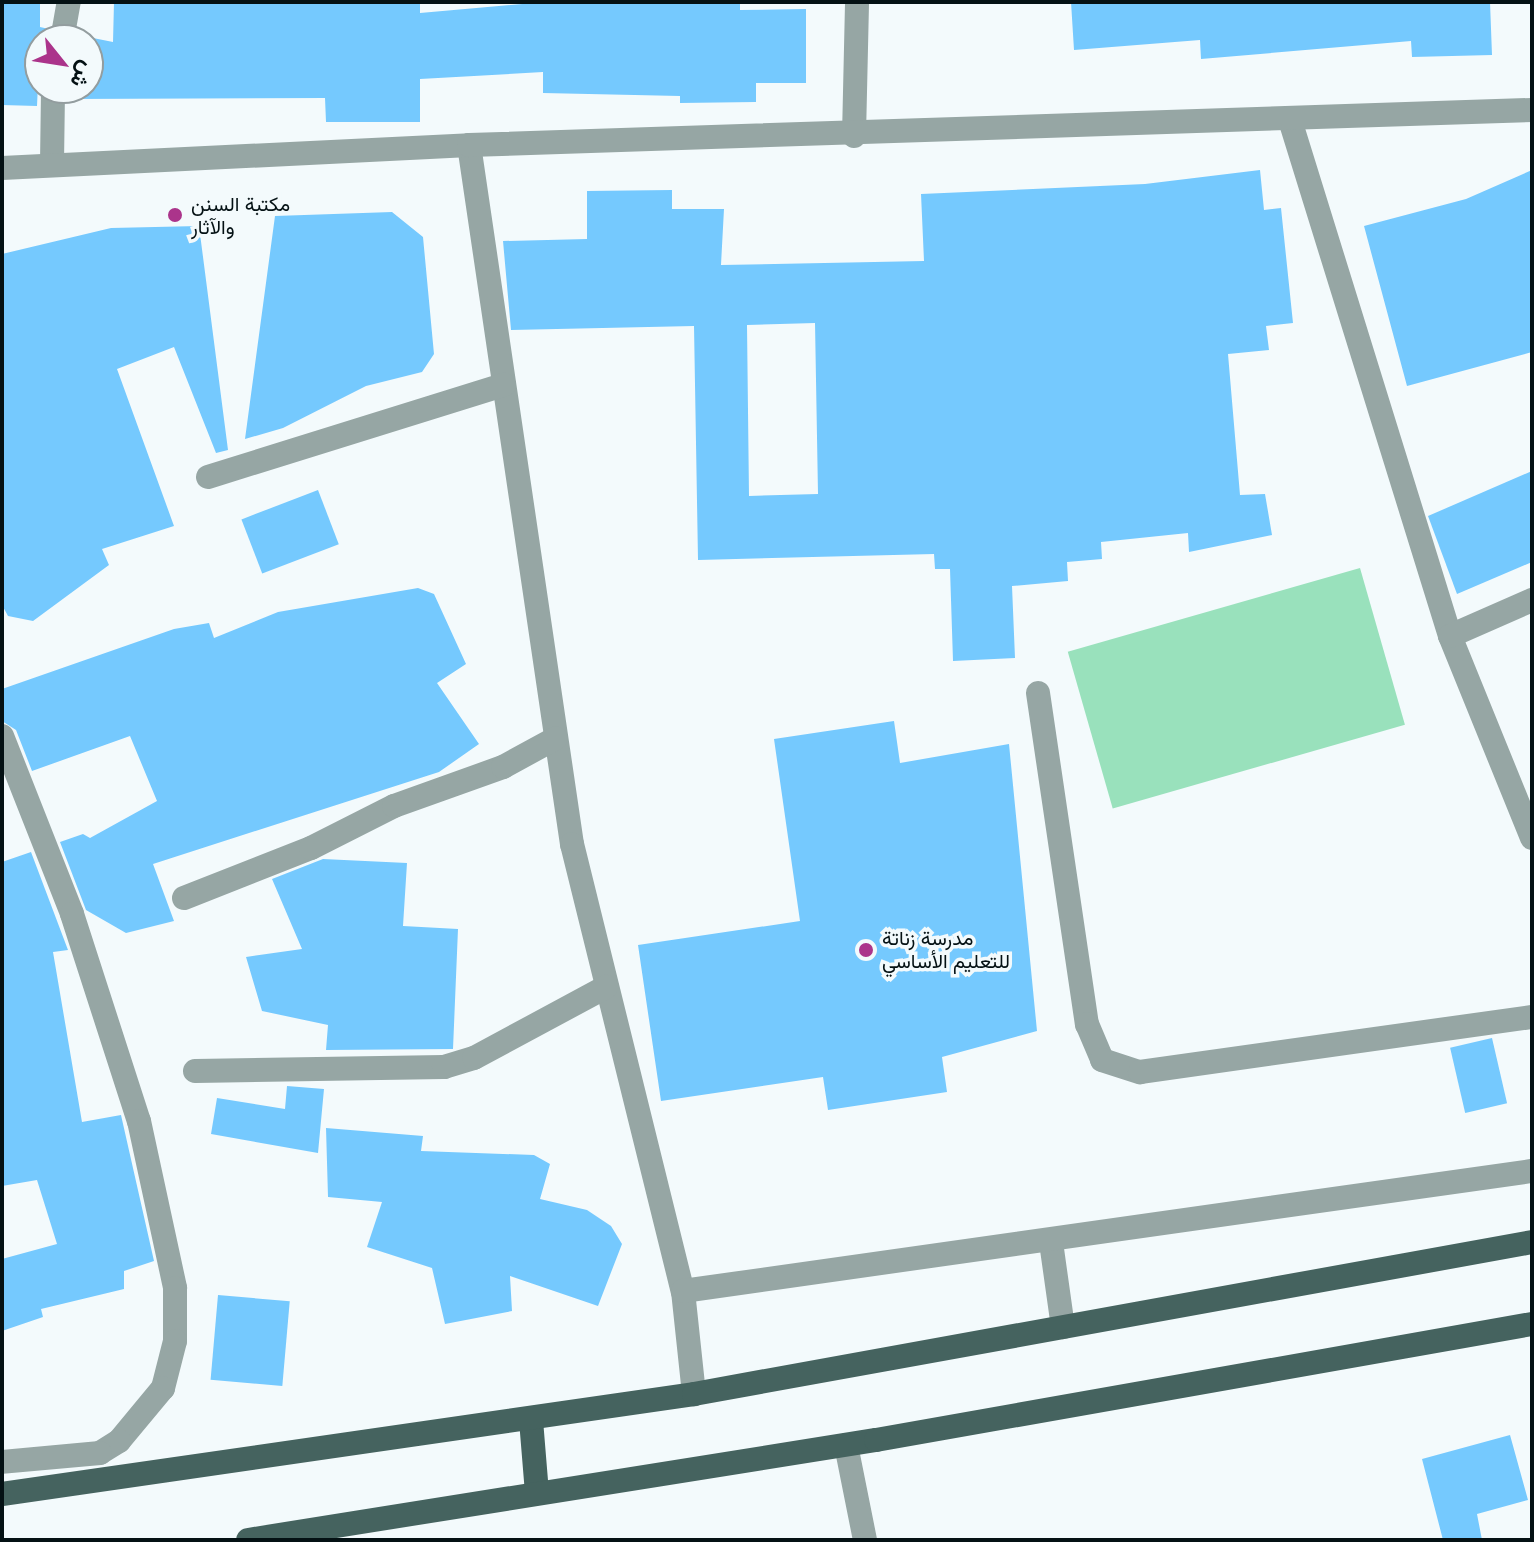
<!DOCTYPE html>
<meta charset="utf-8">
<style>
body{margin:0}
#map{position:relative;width:1534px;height:1542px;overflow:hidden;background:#f3fafc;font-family:"PT Sans",Vazirmatn,sans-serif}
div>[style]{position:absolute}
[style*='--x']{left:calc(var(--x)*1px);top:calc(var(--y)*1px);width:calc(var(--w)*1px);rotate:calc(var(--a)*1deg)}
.green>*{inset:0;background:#99e1bc;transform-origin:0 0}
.building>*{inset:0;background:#75c9fe;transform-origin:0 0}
.minor>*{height:24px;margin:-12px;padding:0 12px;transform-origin:12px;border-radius:12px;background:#96a6a4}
.major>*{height:24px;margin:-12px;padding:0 12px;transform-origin:12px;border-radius:12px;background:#45635f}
.dots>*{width:22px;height:22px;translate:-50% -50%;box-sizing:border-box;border:4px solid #f3fafc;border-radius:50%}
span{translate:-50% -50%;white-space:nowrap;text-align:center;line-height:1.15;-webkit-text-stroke:7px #f3fafc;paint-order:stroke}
.poi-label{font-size:20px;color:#041114}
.left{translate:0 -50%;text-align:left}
.frame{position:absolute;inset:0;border:4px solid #041114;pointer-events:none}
.north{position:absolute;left:24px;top:24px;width:80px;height:80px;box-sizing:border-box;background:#f3fafc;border:2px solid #939d9f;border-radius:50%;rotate:120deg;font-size:22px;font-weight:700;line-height:32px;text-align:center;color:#041114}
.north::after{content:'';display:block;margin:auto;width:28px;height:36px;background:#ab348b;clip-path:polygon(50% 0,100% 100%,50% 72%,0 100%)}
</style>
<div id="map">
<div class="green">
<i style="left:1360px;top:568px;width:163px;height:304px;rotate:74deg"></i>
</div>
<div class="building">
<i style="clip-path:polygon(2px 2px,40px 2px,40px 27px,49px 29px,47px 40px,40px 40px,37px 106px,2px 105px)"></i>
<i style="clip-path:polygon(114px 2px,420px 2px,420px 13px,545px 2px,740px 2px,740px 10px,806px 9px,806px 83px,756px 83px,756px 102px,680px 103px,680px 96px,543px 93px,543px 72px,420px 79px,420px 122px,326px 122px,325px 98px,68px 99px,68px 88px,88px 88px,88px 40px,77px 40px,78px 35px,113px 42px)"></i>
<i style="clip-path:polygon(1071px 2px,1490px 2px,1492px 55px,1412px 57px,1411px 41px,1201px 59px,1200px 40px,1074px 50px)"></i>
<i style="clip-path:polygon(evenodd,1260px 170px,1264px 210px,1281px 208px,1293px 323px,1266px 326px,1269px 350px,1228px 354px,1240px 495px,1265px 494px,1272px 535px,1189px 552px,1188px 533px,1101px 542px,1102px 559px,1067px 562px,1068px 581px,1012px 586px,1015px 658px,953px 661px,950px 569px,935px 569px,934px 554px,698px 560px,694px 326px,511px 330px,503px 241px,587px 239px,587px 191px,672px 190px,672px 209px,724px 209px,721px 265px,924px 261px,921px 194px,1145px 184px,1260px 170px,815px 323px,818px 494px,749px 496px,747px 325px,815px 323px)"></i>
<i style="clip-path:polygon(1532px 170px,1532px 352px,1407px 386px,1364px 226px,1466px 199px)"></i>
<i style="clip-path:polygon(392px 212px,423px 237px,434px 354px,422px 372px,366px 386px,283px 428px,245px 439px,275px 216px)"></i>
<i style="clip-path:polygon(199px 226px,228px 450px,216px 453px,174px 347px,117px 369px,174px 526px,102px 549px,109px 565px,33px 621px,8px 616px,2px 605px,2px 254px,111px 228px)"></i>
<i style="clip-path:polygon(1532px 471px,1532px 562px,1457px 594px,1428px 516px)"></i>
<i style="left:318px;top:490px;width:58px;height:82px;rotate:69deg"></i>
<i style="clip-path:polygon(418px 588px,434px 594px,466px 664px,437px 683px,479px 744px,439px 772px,153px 864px,174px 921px,126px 933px,86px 910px,60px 842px,83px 834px,90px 838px,157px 801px,130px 736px,32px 771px,16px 730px,2px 721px,2px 689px,174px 629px,209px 623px,214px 638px,278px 612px)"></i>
<i style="clip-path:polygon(894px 721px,900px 763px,1009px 744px,1037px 1031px,942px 1057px,947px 1092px,828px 1110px,823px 1077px,661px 1101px,638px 945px,800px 921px,774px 739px)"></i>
<i style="clip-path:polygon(31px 852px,68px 950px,53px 952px,82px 1122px,121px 1115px,154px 1261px,124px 1271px,124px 1289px,41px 1309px,43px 1317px,2px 1331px,2px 1259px,57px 1244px,37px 1180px,2px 1186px,2px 862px)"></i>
<i style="clip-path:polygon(323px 859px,407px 863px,403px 926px,458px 929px,453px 1049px,326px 1050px,328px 1025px,262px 1011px,246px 957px,302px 949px,272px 879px)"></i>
<i style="left:1492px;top:1038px;width:67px;height:43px;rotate:77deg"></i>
<i style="clip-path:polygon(287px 1086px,324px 1089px,318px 1153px,211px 1134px,217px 1098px,285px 1109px)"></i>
<i style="clip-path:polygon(326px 1128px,423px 1136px,421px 1151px,534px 1155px,550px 1164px,540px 1199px,587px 1210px,611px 1226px,622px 1244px,598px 1306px,510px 1276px,512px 1311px,445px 1324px,432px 1268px,367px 1247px,382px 1202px,328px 1197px)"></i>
<i style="left:218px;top:1295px;width:72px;height:85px;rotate:5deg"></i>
<i style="clip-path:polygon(1510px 1435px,1528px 1500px,1477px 1514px,1482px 1540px,1443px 1540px,1422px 1459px)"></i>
</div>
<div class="minor">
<i style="--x:62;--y:40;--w:39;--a:-80"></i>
<i style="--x:1290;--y:120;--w:540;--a:72.77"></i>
<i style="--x:1450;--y:636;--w:218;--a:67.9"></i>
<i style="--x:854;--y:136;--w:134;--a:-88.7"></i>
<i style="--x:469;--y:145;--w:707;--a:81.62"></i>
<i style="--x:572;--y:844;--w:461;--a:76.1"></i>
<i style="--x:683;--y:1291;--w:104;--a:83.9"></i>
<i style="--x:52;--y:163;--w:75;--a:-89.2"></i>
<i style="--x:2;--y:168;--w:468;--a:-2.8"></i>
<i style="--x:469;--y:145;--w:1064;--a:-1.89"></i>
<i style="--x:208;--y:477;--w:310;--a:-17.3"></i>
<i style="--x:1450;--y:636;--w:90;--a:-23.7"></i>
<i style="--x:1038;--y:693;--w:335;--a:81.6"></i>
<i style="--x:1087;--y:1024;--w:39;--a:67"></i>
<i style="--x:1102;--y:1060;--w:40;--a:18"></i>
<i style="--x:1140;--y:1072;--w:396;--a:-8"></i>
<i style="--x:2;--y:736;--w:191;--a:68.5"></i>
<i style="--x:72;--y:914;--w:218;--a:72.1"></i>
<i style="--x:139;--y:1121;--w:171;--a:77.8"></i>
<i style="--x:175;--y:1288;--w:53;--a:90"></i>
<i style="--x:175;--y:1341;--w:49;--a:104.3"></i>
<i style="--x:163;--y:1388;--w:69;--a:129.7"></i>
<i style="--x:119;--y:1441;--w:22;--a:148"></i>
<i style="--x:100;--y:1453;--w:98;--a:174.8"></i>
<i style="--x:184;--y:898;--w:136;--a:-21.5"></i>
<i style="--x:311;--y:848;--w:93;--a:-26.8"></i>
<i style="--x:394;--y:806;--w:116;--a:-19.7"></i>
<i style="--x:503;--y:767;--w:60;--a:-28.7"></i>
<i style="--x:195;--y:1071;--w:249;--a:-0.9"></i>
<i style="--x:444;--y:1067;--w:31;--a:-17"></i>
<i style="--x:474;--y:1058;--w:150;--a:-28.3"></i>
<i style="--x:1051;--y:1242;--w:86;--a:82"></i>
<i style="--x:683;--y:1291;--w:857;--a:-8.05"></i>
<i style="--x:846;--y:1445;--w:97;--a:78.7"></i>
</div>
<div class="major">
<i style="--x:531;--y:1420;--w:73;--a:85.3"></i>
<i style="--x:2;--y:1494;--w:699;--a:-8.22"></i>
<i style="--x:694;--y:1394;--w:852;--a:-10.28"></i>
<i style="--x:248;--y:1540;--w:636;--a:-9.05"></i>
<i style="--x:876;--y:1440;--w:666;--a:-10.03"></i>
</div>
<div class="dots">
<i style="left:175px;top:215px;background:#ab348b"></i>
<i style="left:866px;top:950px;background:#ab348b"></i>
</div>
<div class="poi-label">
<span class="left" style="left:191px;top:216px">مكتبة السنن<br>والآثار</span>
<span class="left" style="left:882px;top:950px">مدرسة زناتة<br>للتعليم الأساسي</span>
</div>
<div class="frame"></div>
<div class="north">ش</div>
</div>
